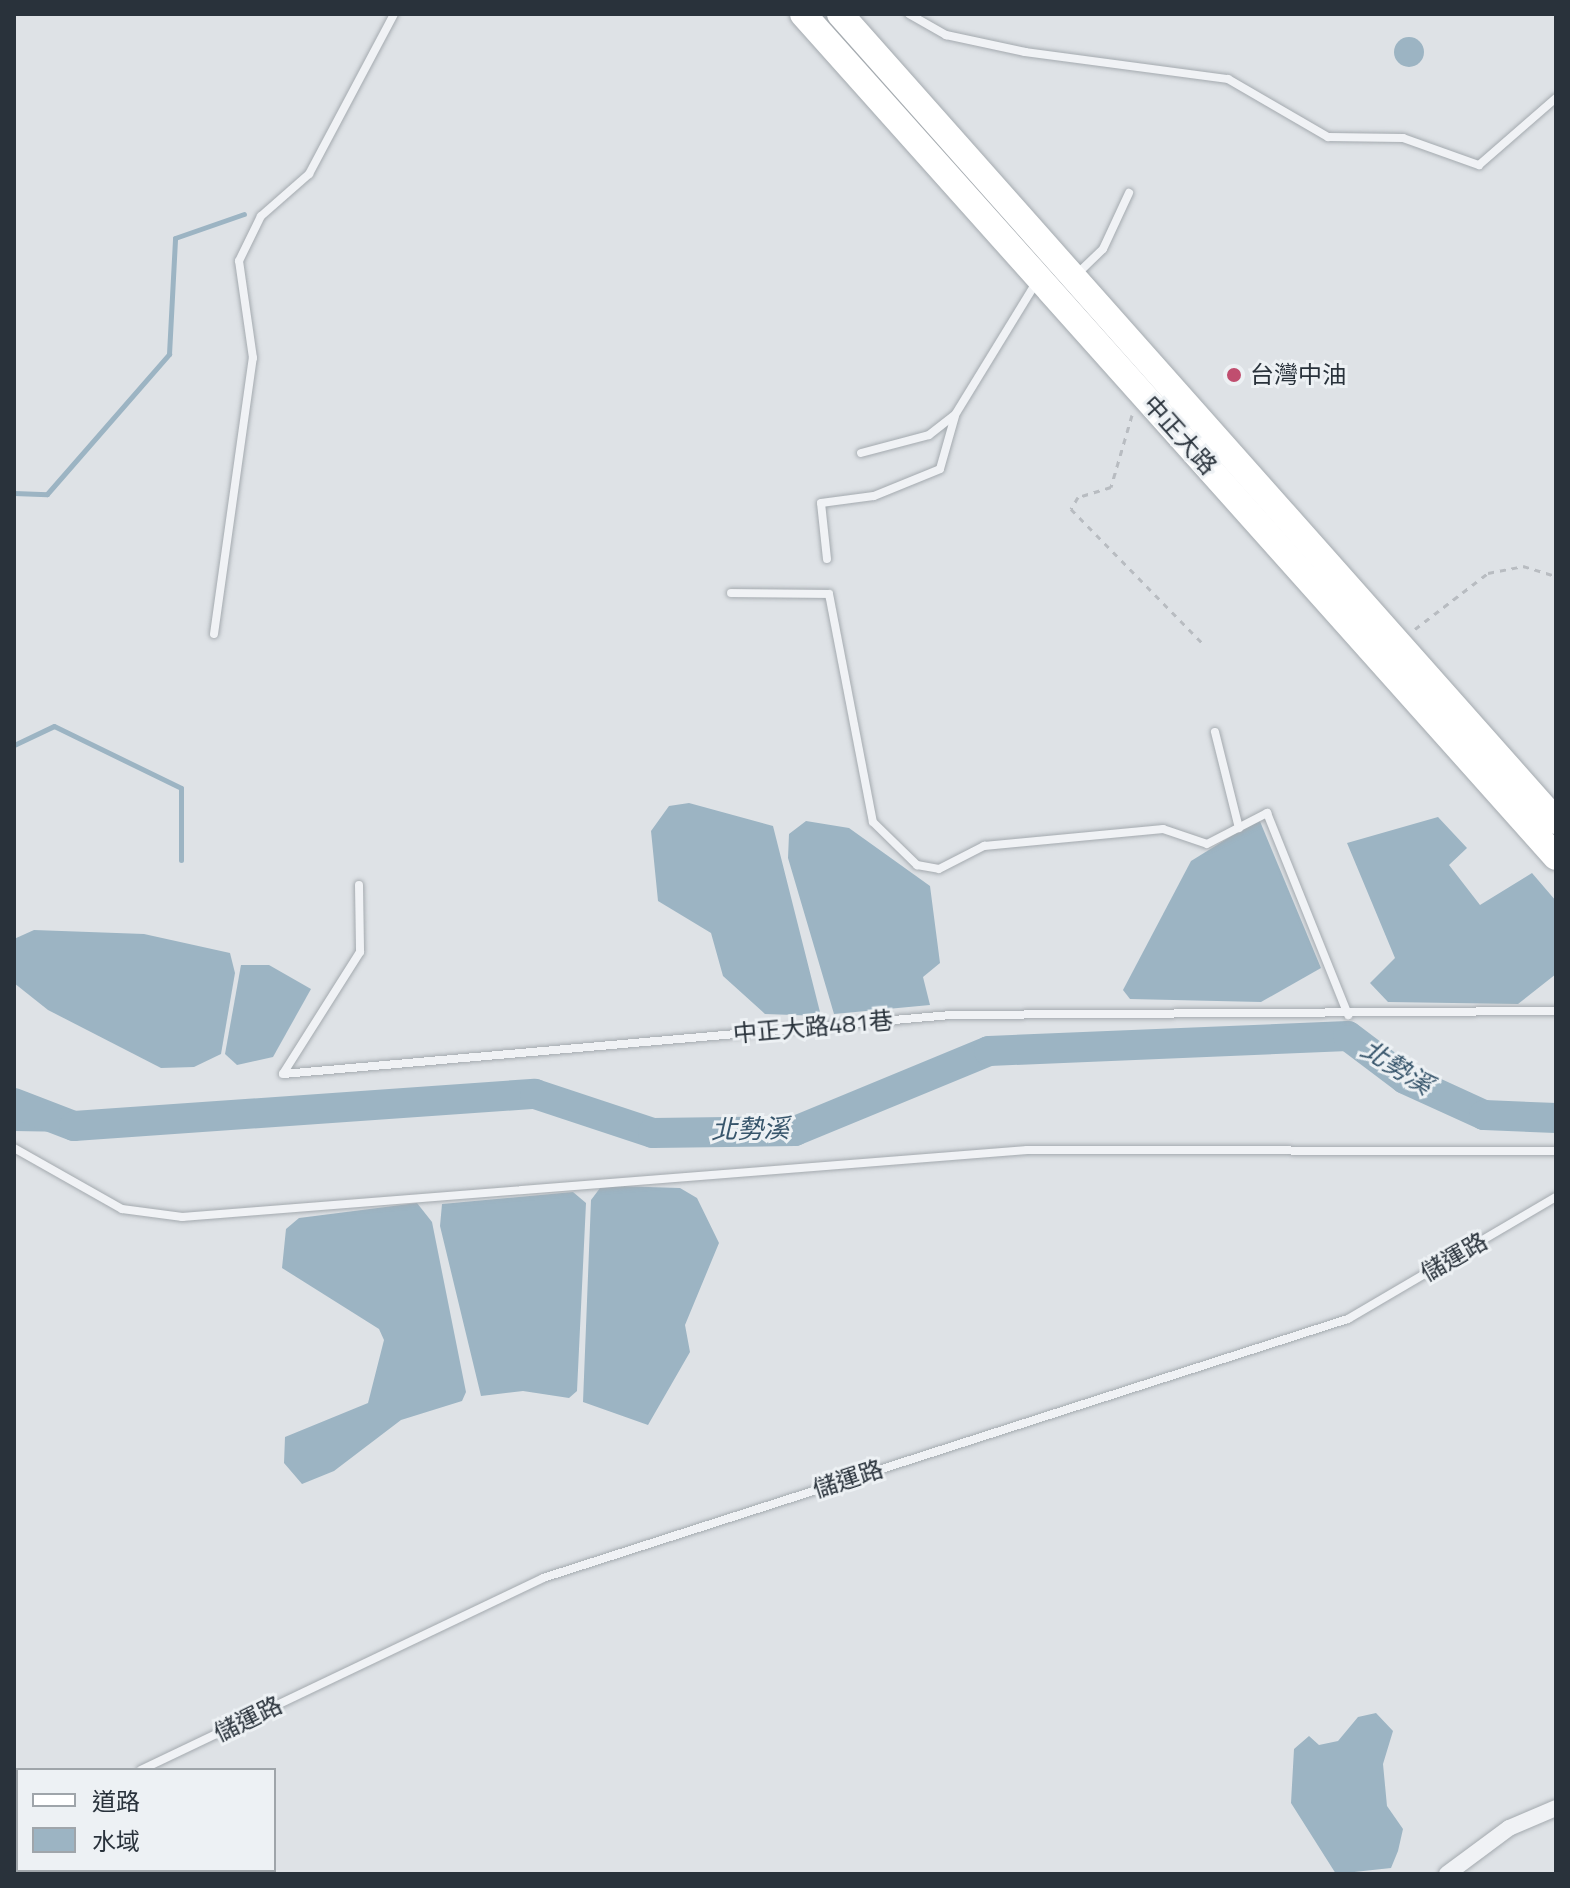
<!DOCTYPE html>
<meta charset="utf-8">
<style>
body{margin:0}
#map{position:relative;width:1570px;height:1888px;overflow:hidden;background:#dee2e6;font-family:"Titillium Web","Noto Sans TC",sans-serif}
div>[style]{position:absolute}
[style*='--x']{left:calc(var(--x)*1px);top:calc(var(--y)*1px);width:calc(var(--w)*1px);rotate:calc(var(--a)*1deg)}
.water>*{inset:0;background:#9cb4c3}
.round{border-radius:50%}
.stream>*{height:5px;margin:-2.5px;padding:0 2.5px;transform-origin:2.5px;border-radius:2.5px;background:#9cb4c3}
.river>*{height:30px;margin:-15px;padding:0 15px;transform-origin:15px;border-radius:15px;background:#9cb4c3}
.path>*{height:3px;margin-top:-1.5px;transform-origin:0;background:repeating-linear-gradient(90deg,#b8bcc1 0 6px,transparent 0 12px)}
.roads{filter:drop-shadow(0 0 2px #a4aaaf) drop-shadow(0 0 2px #a4aaaf)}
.service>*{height:8px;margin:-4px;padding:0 4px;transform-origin:4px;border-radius:4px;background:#f0f2f5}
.minor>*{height:16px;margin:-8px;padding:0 8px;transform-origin:8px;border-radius:8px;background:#f0f2f5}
.primary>*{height:26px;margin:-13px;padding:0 13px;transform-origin:13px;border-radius:13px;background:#fff}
.dots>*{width:22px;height:22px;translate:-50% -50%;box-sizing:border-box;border:4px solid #edf1f4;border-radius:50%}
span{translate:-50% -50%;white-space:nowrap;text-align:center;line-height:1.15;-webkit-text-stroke:6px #edf1f4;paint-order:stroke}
.poi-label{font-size:24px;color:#29323b}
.left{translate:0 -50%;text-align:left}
.street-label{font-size:24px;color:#29323b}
.water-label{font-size:26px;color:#37556b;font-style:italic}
.frame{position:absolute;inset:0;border:16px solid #29323b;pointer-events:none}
.legend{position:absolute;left:16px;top:1768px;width:260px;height:104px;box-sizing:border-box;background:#edf1f4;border:2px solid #9fa5aa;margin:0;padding:10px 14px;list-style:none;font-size:24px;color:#29323b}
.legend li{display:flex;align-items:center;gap:16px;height:40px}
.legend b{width:40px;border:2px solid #9fa5aa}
</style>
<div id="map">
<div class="water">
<i class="round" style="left:1394px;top:37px;width:30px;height:30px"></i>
<i style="clip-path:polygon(689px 803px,773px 826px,821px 1016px,765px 1014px,723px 976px,711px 933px,658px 901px,651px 831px,669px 806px)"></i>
<i style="clip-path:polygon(1438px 817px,1467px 848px,1449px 865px,1480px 905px,1532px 873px,1556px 901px,1556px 974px,1518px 1004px,1388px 1002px,1370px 983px,1395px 958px,1347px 843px)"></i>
<i style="clip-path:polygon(1259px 819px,1321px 968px,1261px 1002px,1130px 999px,1123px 990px,1191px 861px)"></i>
<i style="clip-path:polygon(806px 821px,849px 828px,930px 886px,940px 963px,923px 977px,930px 1005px,834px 1014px,788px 858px,789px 834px)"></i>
<i style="clip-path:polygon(34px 930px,144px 934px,230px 953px,235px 973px,221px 1054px,194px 1067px,161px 1068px,48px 1010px,14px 983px,14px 939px)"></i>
<i style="clip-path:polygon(241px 965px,269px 965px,311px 989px,273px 1057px,237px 1065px,225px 1054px)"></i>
<i style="clip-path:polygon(75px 1113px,73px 1132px,14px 1131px,14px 1117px,42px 1126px)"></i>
<i style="clip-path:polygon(616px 1186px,680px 1188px,697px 1198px,719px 1243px,685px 1325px,690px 1352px,648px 1425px,583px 1402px,591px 1200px,600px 1188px)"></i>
<i style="clip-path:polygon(573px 1192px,586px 1203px,577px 1391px,569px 1398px,523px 1391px,481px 1396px,440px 1226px,442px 1204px)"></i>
<i style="clip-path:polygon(417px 1203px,432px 1222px,466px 1392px,462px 1401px,401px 1420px,334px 1471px,302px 1484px,284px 1463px,285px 1437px,368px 1403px,384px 1340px,379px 1329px,282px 1268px,286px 1229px,299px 1218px)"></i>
<i style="clip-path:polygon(1376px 1713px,1393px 1731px,1383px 1764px,1387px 1806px,1403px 1829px,1398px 1851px,1391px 1868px,1336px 1874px,1291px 1803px,1294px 1749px,1309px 1736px,1319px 1745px,1338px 1741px,1358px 1717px)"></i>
</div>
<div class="stream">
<i style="--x:14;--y:493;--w:33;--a:2"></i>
<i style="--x:47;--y:494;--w:186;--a:-48.9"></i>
<i style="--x:169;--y:354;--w:116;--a:-87"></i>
<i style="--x:175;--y:238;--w:73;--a:-19.2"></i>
<i style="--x:14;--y:745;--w:44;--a:-25.4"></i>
<i style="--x:54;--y:726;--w:141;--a:26"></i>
<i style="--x:181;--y:788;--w:72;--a:90"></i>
</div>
<div class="river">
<i style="--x:14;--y:1103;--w:64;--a:21"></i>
<i style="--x:74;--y:1126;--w:462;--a:-4"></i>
<i style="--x:535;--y:1094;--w:124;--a:18.3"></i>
<i style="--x:653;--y:1133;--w:142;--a:-0.8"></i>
<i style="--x:795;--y:1131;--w:210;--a:-22.4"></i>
<i style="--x:989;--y:1051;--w:359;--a:-2.4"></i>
<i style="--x:1348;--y:1036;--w:71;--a:37"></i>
<i style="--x:1405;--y:1079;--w:87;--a:24.5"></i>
<i style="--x:1484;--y:1115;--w:72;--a:2.4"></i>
</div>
<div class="path">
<i style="--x:1132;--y:415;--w:75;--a:106.3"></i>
<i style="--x:1111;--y:487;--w:34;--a:163"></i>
<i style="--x:1078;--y:497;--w:14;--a:120"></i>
<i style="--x:1071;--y:509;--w:189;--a:45.6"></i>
<i style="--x:1415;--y:629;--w:92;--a:-37.5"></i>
<i style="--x:1488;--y:573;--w:36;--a:-11"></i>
<i style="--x:1523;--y:566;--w:34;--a:17"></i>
</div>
<div class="roads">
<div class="service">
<i style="--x:909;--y:14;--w:43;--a:29.6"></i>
<i style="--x:946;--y:35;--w:81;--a:12.1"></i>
<i style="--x:1025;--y:52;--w:205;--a:7.6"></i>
<i style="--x:1228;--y:79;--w:116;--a:30.1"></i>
<i style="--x:1328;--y:137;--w:75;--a:0.8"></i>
<i style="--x:1403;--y:138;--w:81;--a:19.6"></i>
<i style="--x:1479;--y:165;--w:102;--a:-41"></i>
<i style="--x:1076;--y:275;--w:37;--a:-44"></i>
<i style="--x:1103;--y:249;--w:62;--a:-65.1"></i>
<i style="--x:861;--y:453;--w:70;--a:-14.8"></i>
<i style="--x:929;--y:435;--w:33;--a:-38"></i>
<i style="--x:955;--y:415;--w:155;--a:-58.5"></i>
<i style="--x:827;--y:559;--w:56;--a:-96.1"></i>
<i style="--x:821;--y:503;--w:53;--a:-7.5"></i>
<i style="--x:874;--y:496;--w:71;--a:-22.2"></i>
<i style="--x:940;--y:469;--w:55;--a:-74.2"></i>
<i style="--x:731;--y:593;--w:98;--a:0.6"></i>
<i style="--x:829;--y:594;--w:232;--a:79.1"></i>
<i style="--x:873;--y:822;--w:62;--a:44.3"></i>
<i style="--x:917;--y:865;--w:22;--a:10"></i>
<i style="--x:939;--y:869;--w:51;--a:-27.1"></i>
<i style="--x:984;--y:846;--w:180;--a:-5.4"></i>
<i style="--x:1163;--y:829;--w:46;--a:18.8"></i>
<i style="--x:1207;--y:844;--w:68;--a:-27.3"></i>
<i style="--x:1267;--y:813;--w:218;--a:68.1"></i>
<i style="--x:214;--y:634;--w:279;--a:-82"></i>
<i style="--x:253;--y:358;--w:98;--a:-98.2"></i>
<i style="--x:239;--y:261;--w:50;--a:-63.9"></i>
<i style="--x:261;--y:216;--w:64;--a:-41.2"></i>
<i style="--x:309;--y:174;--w:181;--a:-62"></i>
<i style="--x:1215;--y:732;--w:99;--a:76"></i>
<i style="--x:359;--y:885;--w:67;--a:89.1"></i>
<i style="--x:360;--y:952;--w:144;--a:122.3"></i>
<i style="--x:283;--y:1074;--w:670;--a:-5.05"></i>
<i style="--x:950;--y:1015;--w:606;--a:-0.38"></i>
<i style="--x:14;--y:1148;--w:124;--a:29.5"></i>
<i style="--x:122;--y:1209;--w:61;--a:7.6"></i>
<i style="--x:182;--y:1217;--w:848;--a:-4.53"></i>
<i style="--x:1027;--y:1150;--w:529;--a:0.11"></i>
<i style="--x:141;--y:1770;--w:445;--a:-25.5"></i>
<i style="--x:543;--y:1578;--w:846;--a:-17.84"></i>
<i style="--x:1348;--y:1319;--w:241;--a:-30.4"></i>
<i style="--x:14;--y:1831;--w:4;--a:-27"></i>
</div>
<div class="minor">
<i style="--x:1447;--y:1874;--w:77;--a:-36.6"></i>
<i style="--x:1509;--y:1828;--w:51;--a:-23.1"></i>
</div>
<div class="primary">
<i style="--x:803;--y:14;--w:1130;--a:48.23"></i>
<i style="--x:840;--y:14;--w:1079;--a:48.42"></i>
</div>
</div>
<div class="dots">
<i style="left:1234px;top:375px;background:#c04e6f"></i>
</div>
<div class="poi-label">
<span class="left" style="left:1250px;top:375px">台灣中油</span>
</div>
<div class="street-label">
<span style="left:1180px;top:435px;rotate:48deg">中正大路</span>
<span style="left:813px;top:1027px;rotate:-5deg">中正大路481巷</span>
<span style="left:1454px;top:1257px;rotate:-30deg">儲運路</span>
<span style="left:848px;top:1479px;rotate:-18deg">儲運路</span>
<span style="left:248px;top:1719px;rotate:-26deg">儲運路</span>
</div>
<div class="water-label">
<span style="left:1397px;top:1067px;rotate:32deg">北勢溪</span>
<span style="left:750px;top:1129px;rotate:-1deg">北勢溪</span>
</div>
<div class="frame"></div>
<ul class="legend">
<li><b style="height:10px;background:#fff"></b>道路</li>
<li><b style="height:22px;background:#9cb4c3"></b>水域</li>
</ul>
</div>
